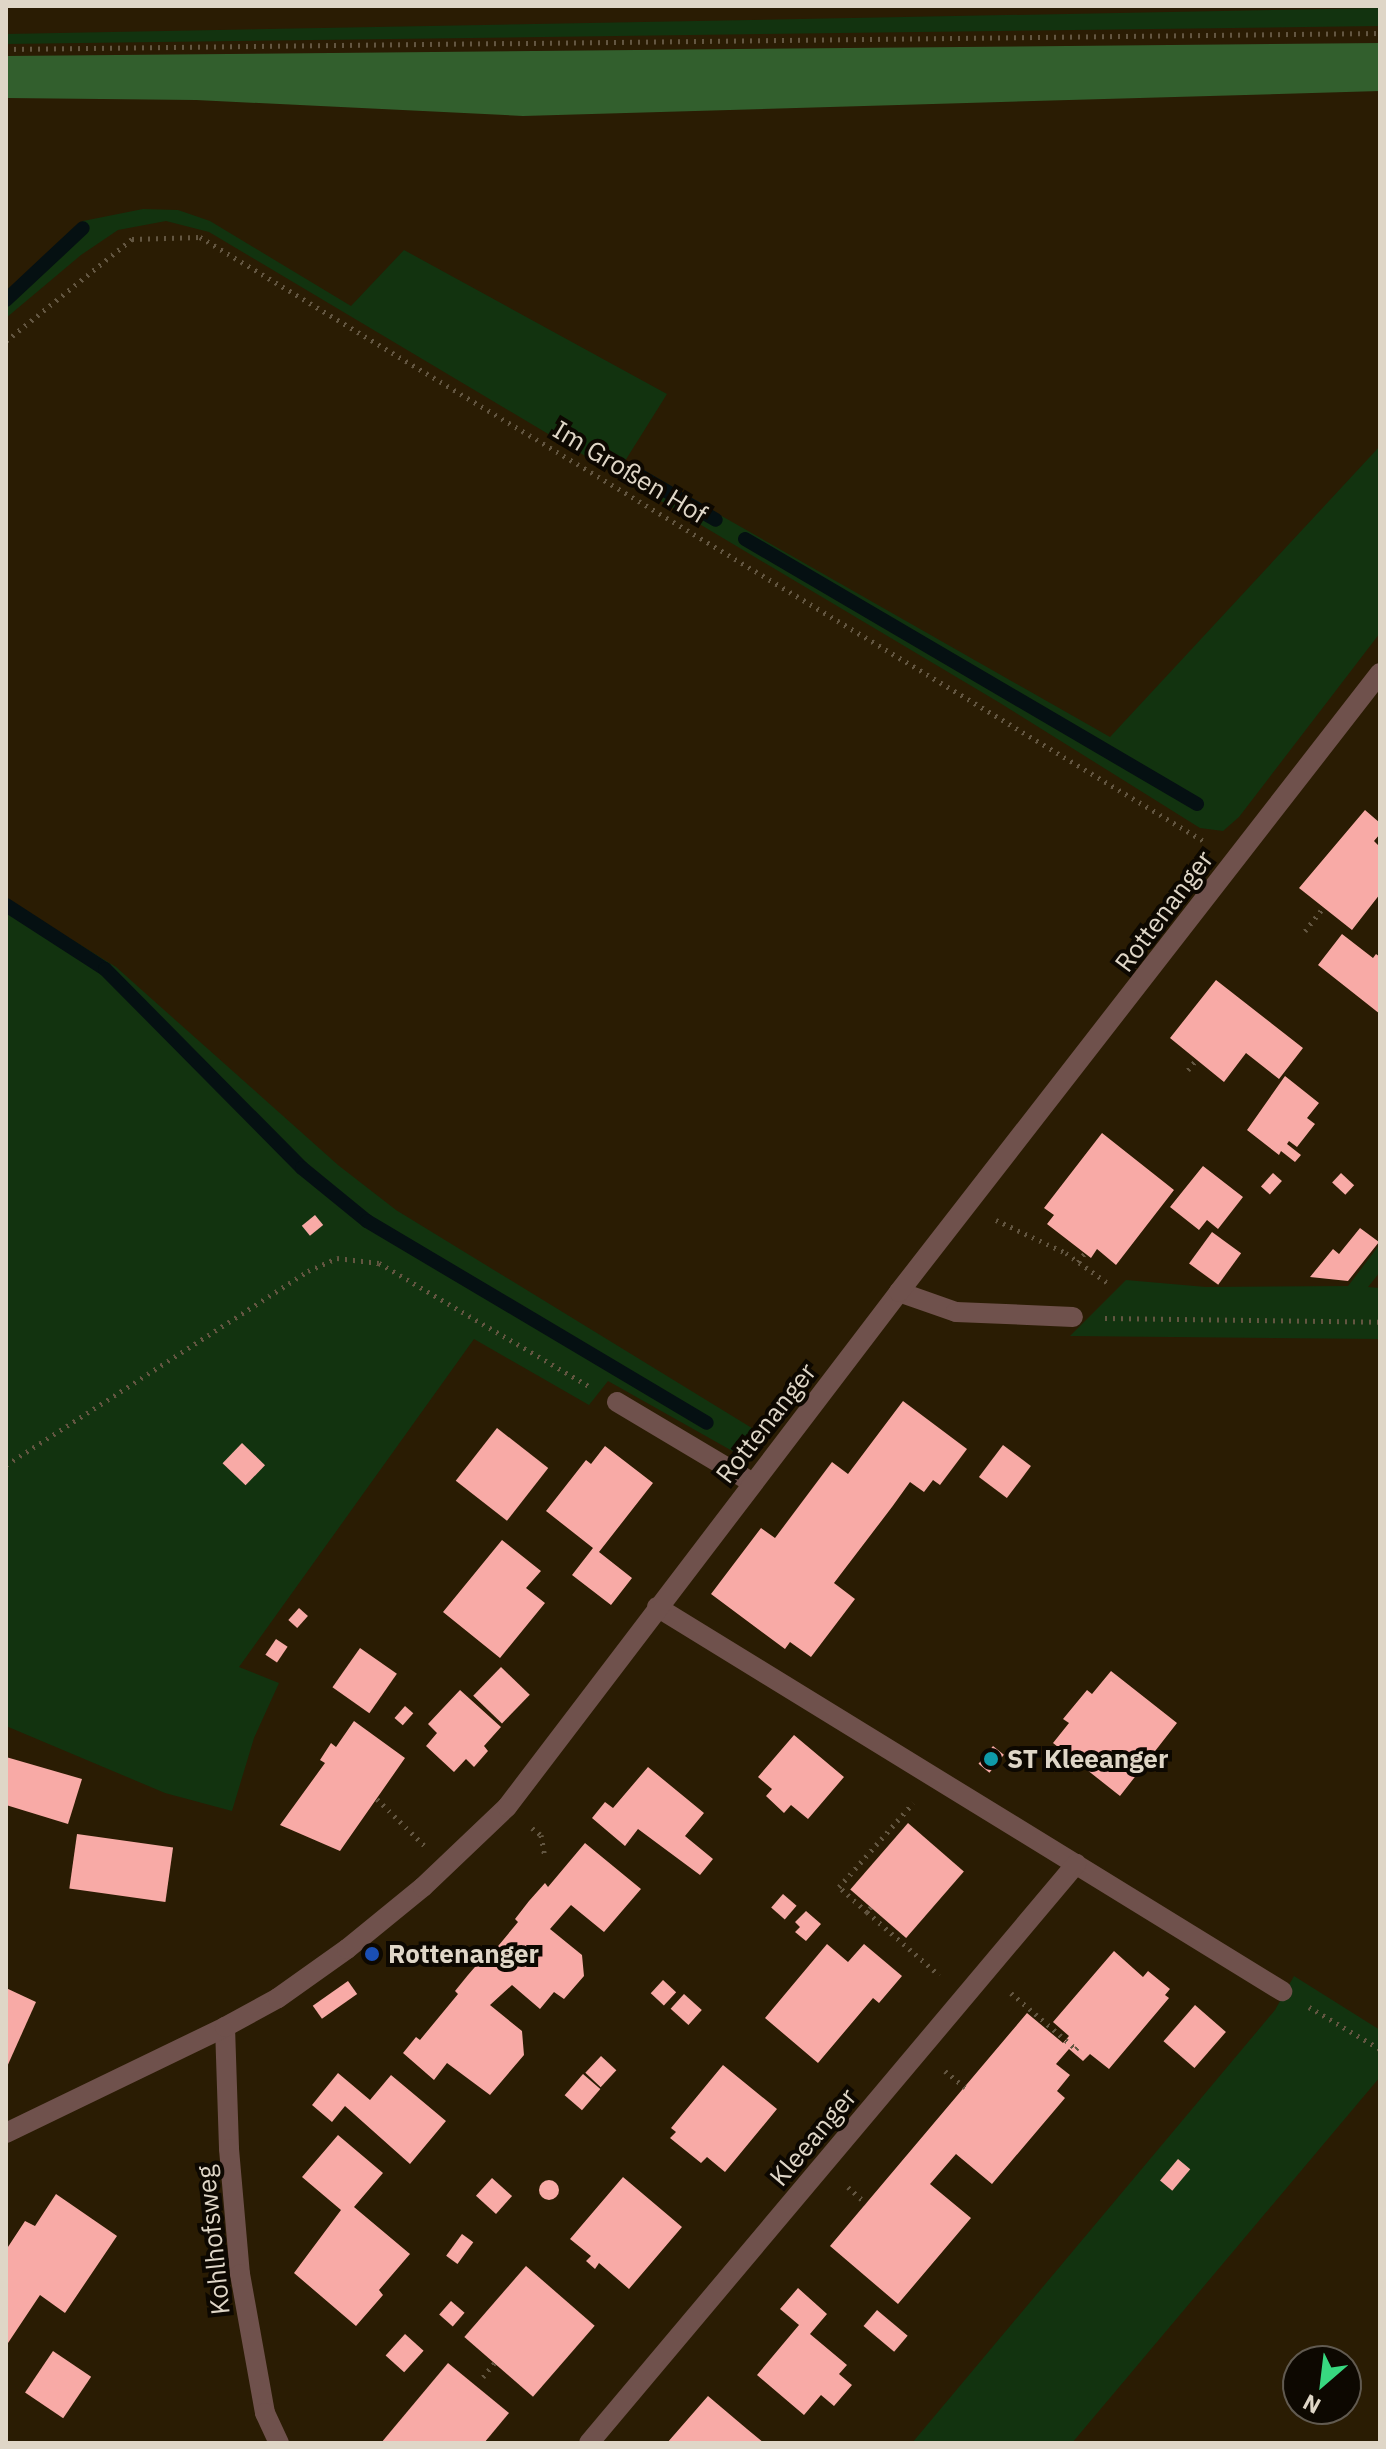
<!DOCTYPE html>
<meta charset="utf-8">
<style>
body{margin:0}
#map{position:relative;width:1386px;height:2449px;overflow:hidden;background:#2a1c03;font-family:"IBM Plex Sans",sans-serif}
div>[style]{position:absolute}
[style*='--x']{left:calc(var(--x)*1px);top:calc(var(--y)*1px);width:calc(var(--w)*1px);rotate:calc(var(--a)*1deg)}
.green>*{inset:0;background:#12330f}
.forest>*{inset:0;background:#325f2d}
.stream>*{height:14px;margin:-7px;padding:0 7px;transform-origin:7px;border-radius:7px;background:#051012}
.building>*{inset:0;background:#f8aaa6;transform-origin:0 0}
.round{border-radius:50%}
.path>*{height:5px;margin-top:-2.5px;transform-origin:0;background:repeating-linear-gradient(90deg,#635641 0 2px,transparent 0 8px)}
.minor>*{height:20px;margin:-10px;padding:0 10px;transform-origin:10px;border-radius:10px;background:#6f514c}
.dots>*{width:22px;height:22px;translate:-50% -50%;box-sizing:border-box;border:4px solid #0d0801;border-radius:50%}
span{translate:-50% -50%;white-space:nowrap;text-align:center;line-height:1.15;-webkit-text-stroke:8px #0d0801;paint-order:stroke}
.street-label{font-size:26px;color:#dfd6c7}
.poi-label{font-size:26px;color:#dfd6c7;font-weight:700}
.left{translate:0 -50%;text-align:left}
.frame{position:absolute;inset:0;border:8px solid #dfd6c7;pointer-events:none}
.north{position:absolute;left:1282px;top:2345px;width:80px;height:80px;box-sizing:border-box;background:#0d0801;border:2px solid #615a50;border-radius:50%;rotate:208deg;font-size:22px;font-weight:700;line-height:32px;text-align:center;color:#dfd6c7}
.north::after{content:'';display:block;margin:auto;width:28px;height:36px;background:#38d880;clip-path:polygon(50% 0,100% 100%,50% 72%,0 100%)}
</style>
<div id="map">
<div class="green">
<i style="clip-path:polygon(1380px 8px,1380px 26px,6px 44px,6px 34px)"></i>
<i style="clip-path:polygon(143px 209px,178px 210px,210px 221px,351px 306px,404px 250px,667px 394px,625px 461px,1110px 737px,1380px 446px,1380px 633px,1239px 817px,1223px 831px,1200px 828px,1000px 703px,209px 232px,166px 221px,118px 230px,81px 255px,6px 318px,6px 295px,83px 221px)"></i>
<i style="clip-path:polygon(6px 899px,116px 967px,338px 1165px,396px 1210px,760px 1433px,743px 1457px,608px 1381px,589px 1405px,474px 1339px,239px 1667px,279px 1683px,254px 1738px,232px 1811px,165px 1793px,6px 1726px)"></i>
<i style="clip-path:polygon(1380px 1244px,1380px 1272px,1368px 1287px,1380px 1288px,1380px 1339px,1070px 1336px,1126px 1280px,1206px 1287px,1348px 1286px)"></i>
<i style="clip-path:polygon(1294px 1976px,1380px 2030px,1380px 2077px,1072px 2443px,912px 2443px,1275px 2010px)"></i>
</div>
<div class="forest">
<i style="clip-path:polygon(1380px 43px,1380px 91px,523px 116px,196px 100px,6px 98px,6px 56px)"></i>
</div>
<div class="stream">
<i style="--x:6;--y:300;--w:105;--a:-43.1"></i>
<i style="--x:637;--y:474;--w:91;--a:30.2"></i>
<i style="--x:745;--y:539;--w:524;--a:30.38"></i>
<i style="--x:6;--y:905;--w:118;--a:32.9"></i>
<i style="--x:105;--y:969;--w:280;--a:45.3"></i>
<i style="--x:302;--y:1168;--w:84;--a:39.2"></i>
<i style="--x:367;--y:1221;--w:395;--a:30.7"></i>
</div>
<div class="building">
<i style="clip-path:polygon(1365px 810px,1380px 823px,1380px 834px,1374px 841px,1380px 847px,1380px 894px,1352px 930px,1299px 888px)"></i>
<i style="clip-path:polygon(1342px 934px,1373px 958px,1376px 954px,1380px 957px,1380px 1014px,1318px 965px)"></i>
<i style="clip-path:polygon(1216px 980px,1303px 1048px,1279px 1079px,1246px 1053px,1224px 1082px,1170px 1038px)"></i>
<i style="clip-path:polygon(1285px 1076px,1319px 1103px,1307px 1118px,1315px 1124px,1297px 1147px,1289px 1141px,1287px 1144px,1301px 1155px,1295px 1162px,1281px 1151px,1279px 1155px,1247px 1130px)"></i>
<i style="clip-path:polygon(1102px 1133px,1174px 1190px,1116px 1265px,1097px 1249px,1091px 1258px,1047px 1224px,1054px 1215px,1044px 1208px)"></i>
<i style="clip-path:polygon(1203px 1166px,1243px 1197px,1218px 1229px,1207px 1220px,1199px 1230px,1170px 1207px)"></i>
<i style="left:1273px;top:1173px;width:12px;height:18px;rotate:42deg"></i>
<i style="left:1341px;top:1173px;width:18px;height:13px;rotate:43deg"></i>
<i style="left:315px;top:1215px;width:13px;height:17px;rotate:51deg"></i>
<i style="clip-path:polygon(1360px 1228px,1379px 1242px,1348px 1281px,1310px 1277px,1333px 1249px,1339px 1254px)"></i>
<i style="left:1212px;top:1232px;width:36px;height:39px;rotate:36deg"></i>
<i style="clip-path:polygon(903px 1401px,967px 1449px,940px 1485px,933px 1480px,924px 1492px,910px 1482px,892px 1507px,834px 1583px,855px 1599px,811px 1657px,790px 1642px,785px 1649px,711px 1594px,761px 1528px,775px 1538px,832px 1462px,848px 1474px)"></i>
<i style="left:497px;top:1428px;width:65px;height:67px;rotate:38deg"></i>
<i style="left:242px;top:1443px;width:32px;height:28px;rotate:44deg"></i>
<i style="left:1003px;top:1445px;width:35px;height:40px;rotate:37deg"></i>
<i style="clip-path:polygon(605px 1446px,653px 1483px,599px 1552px,632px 1578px,611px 1605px,572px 1575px,593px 1548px,546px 1511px,586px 1460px,591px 1464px)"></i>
<i style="clip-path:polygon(502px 1540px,541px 1571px,526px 1588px,545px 1603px,500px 1658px,443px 1612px)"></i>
<i style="left:299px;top:1608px;width:12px;height:16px;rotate:42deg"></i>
<i style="left:276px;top:1639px;width:14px;height:19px;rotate:34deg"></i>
<i style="left:360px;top:1648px;width:45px;height:48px;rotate:35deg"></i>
<i style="left:501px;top:1667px;width:40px;height:40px;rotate:44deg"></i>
<i style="clip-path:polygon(1111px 1671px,1177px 1723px,1120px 1796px,1053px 1743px,1069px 1723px,1063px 1719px,1087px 1690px,1092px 1694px)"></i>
<i style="clip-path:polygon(460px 1690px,501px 1727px,484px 1746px,488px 1751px,474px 1767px,466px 1759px,454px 1772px,426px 1746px,437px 1733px,428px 1724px)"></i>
<i style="left:405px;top:1706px;width:11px;height:16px;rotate:41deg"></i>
<i style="clip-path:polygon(354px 1721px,405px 1758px,340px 1851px,280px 1825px,325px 1763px,320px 1760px,331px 1743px,336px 1747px)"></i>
<i style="clip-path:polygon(794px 1735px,844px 1777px,808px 1819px,791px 1805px,784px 1813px,766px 1796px,772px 1789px,758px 1777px)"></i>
<i style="left:993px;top:1746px;width:14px;height:23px;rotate:39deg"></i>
<i style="clip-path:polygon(6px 1757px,82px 1779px,68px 1824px,6px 1805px)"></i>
<i style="clip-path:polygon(648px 1767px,704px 1813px,685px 1836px,713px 1859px,700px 1875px,638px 1829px,625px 1846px,592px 1818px,605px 1802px,613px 1808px)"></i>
<i style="left:908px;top:1823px;width:74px;height:88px;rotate:41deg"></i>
<i style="left:77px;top:1834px;width:97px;height:55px;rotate:8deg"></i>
<i style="clip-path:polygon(585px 1843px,641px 1889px,604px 1932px,571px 1905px,550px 1929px,582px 1955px,584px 1976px,564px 1999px,554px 1992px,540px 2009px,512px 1985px,490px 2005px,522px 2031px,524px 2055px,490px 2095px,447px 2063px,434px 2080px,403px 2053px,416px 2037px,420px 2040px,458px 1994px,455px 1991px,468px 1975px,481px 1960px,484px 1963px,518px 1922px,515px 1919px,529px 1901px,545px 1883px,548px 1887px)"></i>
<i style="left:783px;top:1894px;width:18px;height:18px;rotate:41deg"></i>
<i style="clip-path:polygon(806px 1911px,821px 1924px,806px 1941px,795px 1932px,800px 1927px,795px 1922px)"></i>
<i style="clip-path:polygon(827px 1944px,848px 1962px,864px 1944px,902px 1976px,879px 2003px,873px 1998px,818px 2063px,765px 2018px)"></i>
<i style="clip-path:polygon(1114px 1951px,1143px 1977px,1148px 1971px,1170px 1989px,1165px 1995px,1169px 1998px,1109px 2069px,1090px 2054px,1083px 2061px,1069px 2049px,1056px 2064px,1070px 2075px,1057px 2091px,1065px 2098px,992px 2184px,956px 2154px,930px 2184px,971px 2218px,898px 2304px,830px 2246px,1027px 2013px,1063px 2043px,1069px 2036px,1053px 2022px)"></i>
<i style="left:663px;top:1980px;width:18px;height:18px;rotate:43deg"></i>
<i style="left:348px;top:1981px;width:16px;height:43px;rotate:55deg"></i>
<i style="clip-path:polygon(6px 1988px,36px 2002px,6px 2069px)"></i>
<i style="left:684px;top:1994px;width:24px;height:20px;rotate:42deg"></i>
<i style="left:1195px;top:2005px;width:41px;height:48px;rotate:41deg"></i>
<i style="left:601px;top:2056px;width:21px;height:23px;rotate:43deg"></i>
<i style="clip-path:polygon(723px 2065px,777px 2109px,725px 2172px,707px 2157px,701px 2163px,670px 2138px,676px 2132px,671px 2128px)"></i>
<i style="clip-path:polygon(338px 2073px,370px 2100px,391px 2075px,446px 2121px,410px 2164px,345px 2106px,332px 2122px,312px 2105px)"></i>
<i style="left:583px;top:2074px;width:23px;height:28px;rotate:41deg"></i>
<i style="clip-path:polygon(338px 2135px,383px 2173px,354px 2207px,410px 2254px,379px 2290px,383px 2295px,356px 2326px,294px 2273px,341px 2210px,302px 2177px)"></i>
<i style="left:1178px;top:2159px;width:16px;height:28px;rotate:40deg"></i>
<i style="clip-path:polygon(623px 2177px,682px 2227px,629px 2289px,599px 2263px,595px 2269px,586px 2261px,591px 2256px,570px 2239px)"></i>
<i style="left:492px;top:2178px;width:27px;height:24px;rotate:42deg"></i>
<i class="round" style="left:539px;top:2180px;width:20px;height:20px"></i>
<i style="clip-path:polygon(56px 2194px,117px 2236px,65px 2313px,40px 2295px,6px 2346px,6px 2250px,25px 2221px,35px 2226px)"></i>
<i style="left:462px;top:2234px;width:14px;height:27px;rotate:36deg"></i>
<i style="left:526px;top:2266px;width:91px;height:94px;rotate:41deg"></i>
<i style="clip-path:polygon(798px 2288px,827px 2314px,810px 2334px,847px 2365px,839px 2374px,852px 2385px,834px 2406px,821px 2395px,804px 2415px,757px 2375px,799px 2325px,780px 2309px)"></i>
<i style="left:451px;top:2301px;width:18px;height:18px;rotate:41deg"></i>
<i style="left:877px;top:2310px;width:40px;height:21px;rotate:40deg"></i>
<i style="left:405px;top:2334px;width:25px;height:29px;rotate:42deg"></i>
<i style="left:53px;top:2351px;width:46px;height:50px;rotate:34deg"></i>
<i style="clip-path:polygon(448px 2363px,509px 2413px,484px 2443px,381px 2443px)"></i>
<i style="clip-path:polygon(708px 2396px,747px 2429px,764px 2443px,667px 2443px)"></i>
</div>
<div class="path">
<i style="--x:6;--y:49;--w:1374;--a:-0.67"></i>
<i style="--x:6;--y:341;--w:162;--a:-39"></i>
<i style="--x:132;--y:239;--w:68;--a:-1.7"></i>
<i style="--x:200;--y:237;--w:1175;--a:31.04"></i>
<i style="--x:1305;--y:931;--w:29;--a:-52"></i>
<i style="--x:1188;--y:1070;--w:13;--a:-51"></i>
<i style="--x:996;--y:1220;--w:77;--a:25.2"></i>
<i style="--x:1066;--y:1253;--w:53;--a:35.8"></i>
<i style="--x:1078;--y:1262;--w:11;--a:-52"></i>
<i style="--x:1105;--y:1318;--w:275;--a:0.8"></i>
<i style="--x:6;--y:1465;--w:359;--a:-32.7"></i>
<i style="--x:308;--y:1271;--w:32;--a:-24"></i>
<i style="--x:337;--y:1258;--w:42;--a:6.8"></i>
<i style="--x:379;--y:1263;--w:243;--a:30.4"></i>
<i style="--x:377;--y:1799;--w:66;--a:44.4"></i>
<i style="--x:532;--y:1828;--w:11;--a:38"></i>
<i style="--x:541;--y:1835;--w:22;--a:80"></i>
<i style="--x:871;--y:1907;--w:6;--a:129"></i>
<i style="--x:867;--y:1912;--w:96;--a:41.2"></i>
<i style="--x:867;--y:1912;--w:38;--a:-138"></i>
<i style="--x:839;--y:1887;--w:112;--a:-48.6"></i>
<i style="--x:1011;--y:1993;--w:86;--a:40.7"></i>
<i style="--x:1076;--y:2049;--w:6;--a:-45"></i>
<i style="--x:1309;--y:2007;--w:82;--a:30.6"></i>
<i style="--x:945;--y:2071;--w:26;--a:39"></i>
<i style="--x:848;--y:2187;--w:24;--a:42"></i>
<i style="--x:483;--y:2377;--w:19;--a:-51"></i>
</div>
<div class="minor">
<i style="--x:899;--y:1292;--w:60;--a:19.3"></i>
<i style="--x:956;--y:1312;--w:117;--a:2.4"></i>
<i style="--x:617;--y:1402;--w:158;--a:30.8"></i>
<i style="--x:657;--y:1607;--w:734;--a:31.57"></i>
<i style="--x:225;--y:2027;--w:122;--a:88.1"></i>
<i style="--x:229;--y:2149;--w:125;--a:85"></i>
<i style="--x:240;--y:2274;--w:141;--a:79.8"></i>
<i style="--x:265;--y:2413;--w:33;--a:65"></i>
<i style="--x:6;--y:2133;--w:243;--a:-25.8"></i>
<i style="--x:225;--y:2027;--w:60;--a:-28.7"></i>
<i style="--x:278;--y:1998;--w:85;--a:-35.4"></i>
<i style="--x:347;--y:1949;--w:98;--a:-39.2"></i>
<i style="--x:423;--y:1887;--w:116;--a:-43.6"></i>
<i style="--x:507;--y:1807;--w:647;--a:-52.72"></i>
<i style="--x:899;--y:1292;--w:784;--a:-52.15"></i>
<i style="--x:589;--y:2443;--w:757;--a:-49.93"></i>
</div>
<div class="dots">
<i style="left:991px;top:1759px;background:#0f9aa8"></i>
<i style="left:372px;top:1954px;background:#1a4fb4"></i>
</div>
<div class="street-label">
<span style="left:630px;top:472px;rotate:31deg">Im Großen Hof</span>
<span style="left:1164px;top:911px;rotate:-53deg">Rottenanger</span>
<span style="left:766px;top:1423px;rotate:-52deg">Rottenanger</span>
<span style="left:813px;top:2137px;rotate:-50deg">Kleeanger</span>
<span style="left:213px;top:2240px;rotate:-96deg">Kohlhofsweg</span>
</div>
<div class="poi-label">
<span class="left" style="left:1007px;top:1759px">ST Kleeanger</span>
<span class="left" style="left:388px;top:1954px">Rottenanger</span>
</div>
<div class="frame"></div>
<div class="north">N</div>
</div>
